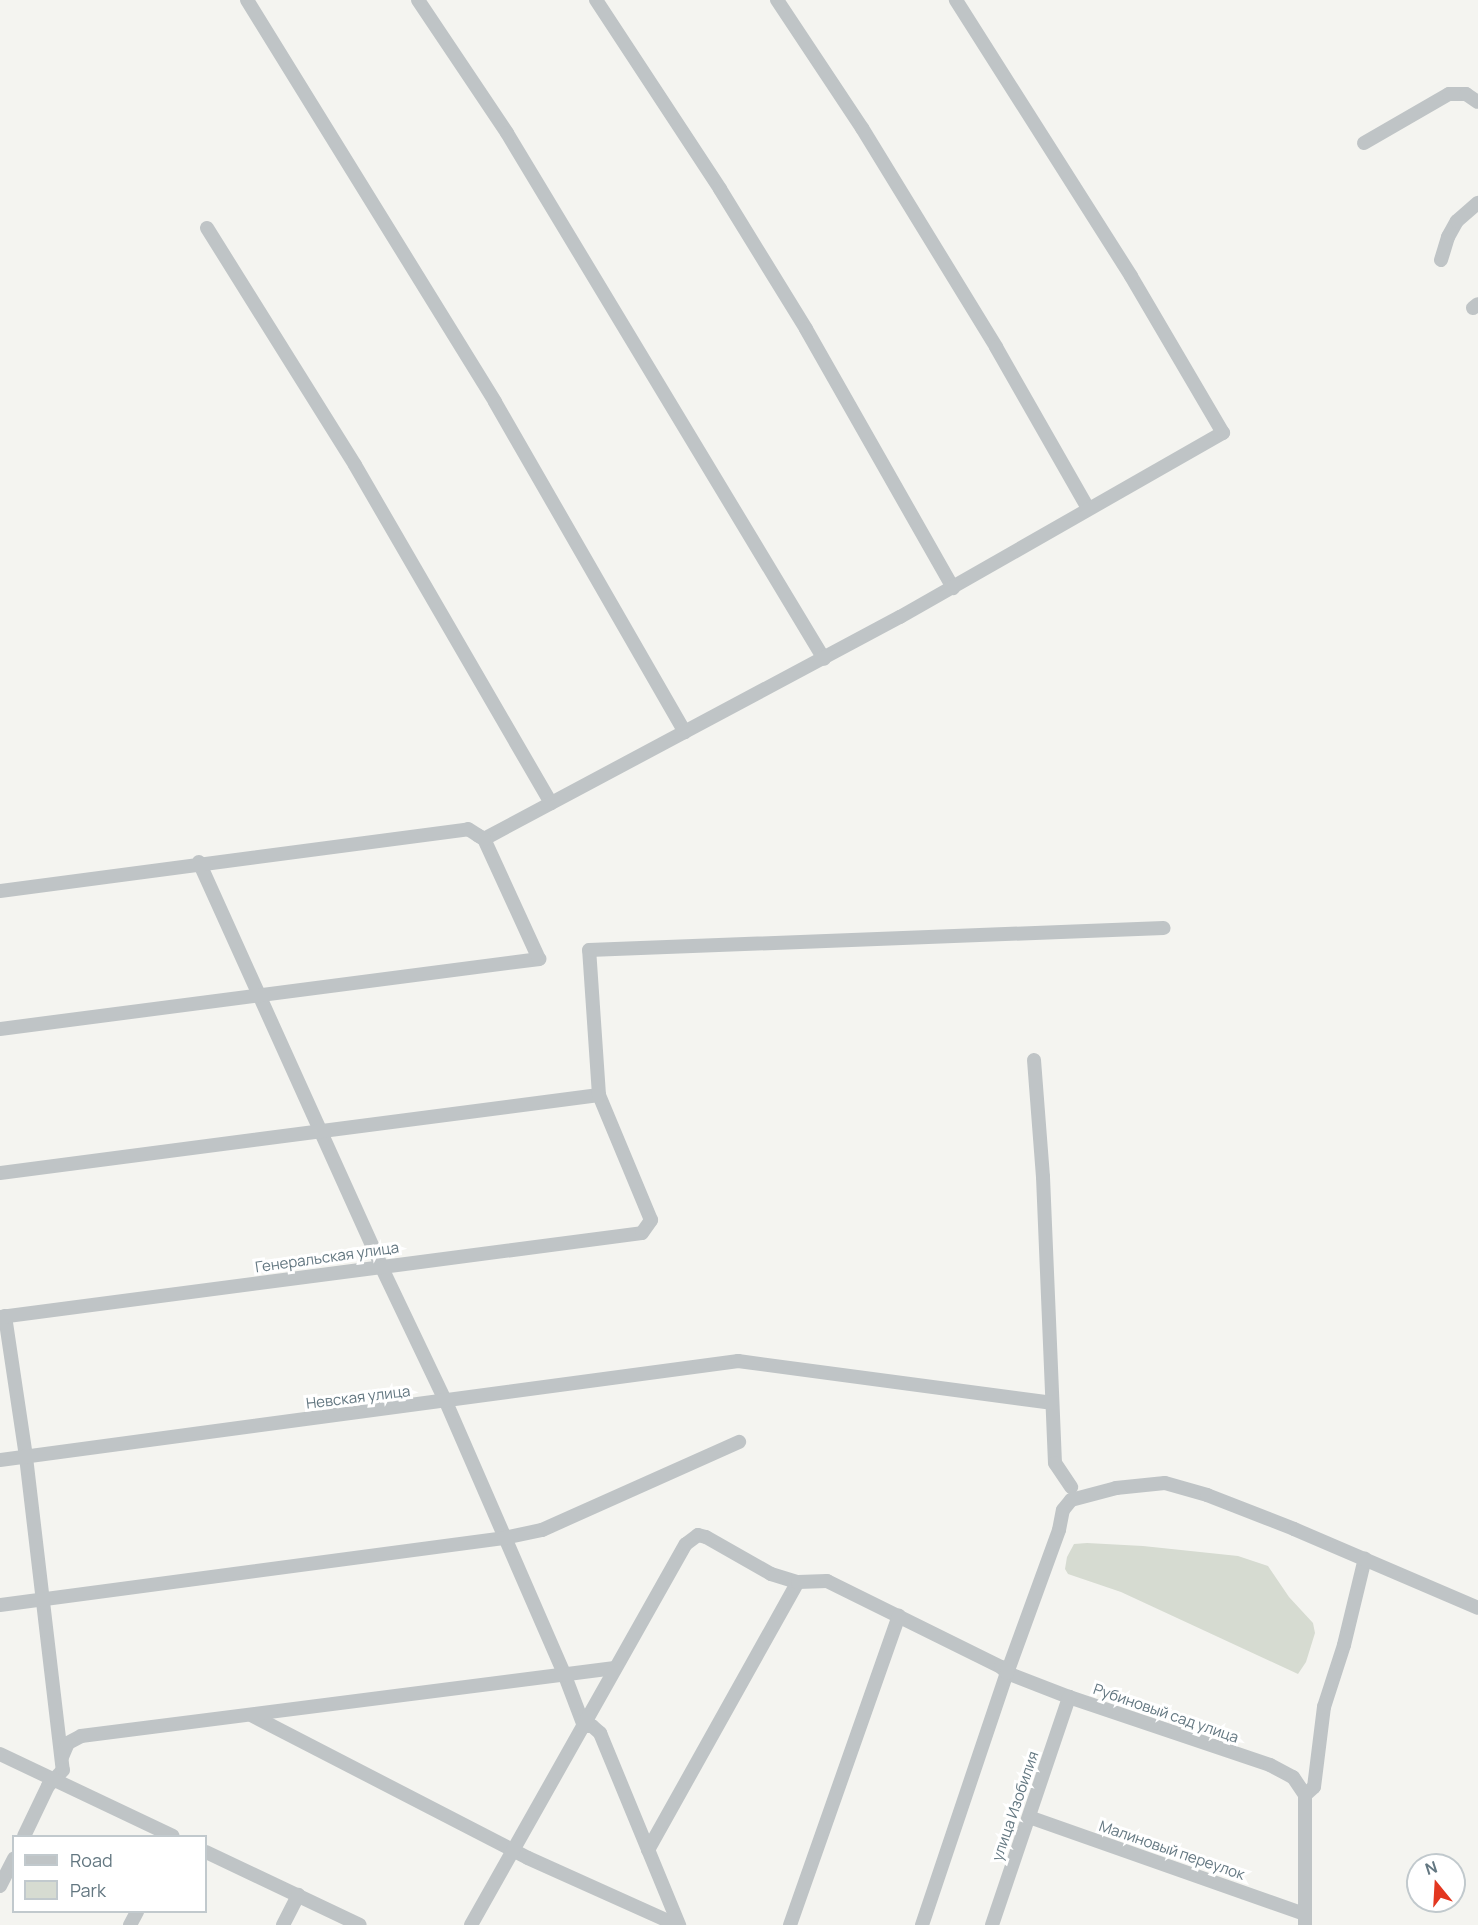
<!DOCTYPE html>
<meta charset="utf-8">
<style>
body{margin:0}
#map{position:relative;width:1478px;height:1925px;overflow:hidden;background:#f4f4f0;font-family:Manrope,sans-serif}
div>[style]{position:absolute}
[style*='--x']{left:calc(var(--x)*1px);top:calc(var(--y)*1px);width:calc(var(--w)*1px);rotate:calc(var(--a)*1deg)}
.green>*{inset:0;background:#d6dbd1}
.minor>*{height:14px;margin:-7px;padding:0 7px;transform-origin:7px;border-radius:7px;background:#bfc4c6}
span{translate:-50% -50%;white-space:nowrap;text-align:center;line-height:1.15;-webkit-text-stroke:6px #fff;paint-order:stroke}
.street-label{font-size:15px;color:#637781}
.legend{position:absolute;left:12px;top:1835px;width:195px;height:78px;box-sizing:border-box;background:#fff;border:2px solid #c1c9cd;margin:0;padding:8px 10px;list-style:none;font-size:18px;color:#637781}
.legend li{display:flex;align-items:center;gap:12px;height:30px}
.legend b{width:30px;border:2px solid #c1c9cd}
.north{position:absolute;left:1406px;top:1853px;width:60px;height:60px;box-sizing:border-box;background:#fff;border:2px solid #c1c9cd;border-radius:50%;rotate:342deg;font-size:16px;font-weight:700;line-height:24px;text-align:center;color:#637781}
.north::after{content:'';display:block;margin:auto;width:21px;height:27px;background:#e33720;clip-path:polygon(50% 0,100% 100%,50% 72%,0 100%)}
</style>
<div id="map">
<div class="green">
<i style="clip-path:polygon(1087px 1543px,1143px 1546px,1238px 1556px,1268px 1566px,1289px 1597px,1313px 1623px,1315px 1633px,1306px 1662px,1298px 1674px,1121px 1592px,1068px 1574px,1065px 1569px,1067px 1557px,1074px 1544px)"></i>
</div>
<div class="minor">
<i style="--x:247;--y:0;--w:472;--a:58.3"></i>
<i style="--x:495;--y:402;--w:381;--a:60.1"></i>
<i style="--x:418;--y:0;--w:160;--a:56.2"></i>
<i style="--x:507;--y:133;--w:614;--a:58.92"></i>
<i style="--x:596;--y:0;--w:226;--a:56.7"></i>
<i style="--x:720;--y:189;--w:164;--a:58.4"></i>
<i style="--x:806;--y:329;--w:298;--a:60.4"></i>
<i style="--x:777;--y:0;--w:154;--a:56.4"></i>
<i style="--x:862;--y:128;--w:257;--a:58.5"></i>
<i style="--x:996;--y:347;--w:185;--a:60.3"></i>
<i style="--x:1364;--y:143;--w:98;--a:-30"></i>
<i style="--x:1449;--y:94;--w:17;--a:0"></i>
<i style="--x:1466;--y:94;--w:14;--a:34"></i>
<i style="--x:207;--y:228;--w:279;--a:58"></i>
<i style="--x:355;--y:465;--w:391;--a:59.9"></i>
<i style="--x:1441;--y:260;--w:24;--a:-73"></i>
<i style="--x:1448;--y:237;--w:18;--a:-61"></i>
<i style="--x:1457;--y:221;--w:28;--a:-41"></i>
<i style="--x:1473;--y:308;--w:6;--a:-39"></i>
<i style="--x:199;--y:862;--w:443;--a:65.7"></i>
<i style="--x:381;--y:1266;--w:151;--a:64.5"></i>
<i style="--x:446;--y:1402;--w:299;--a:66.5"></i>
<i style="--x:565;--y:1676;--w:53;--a:69.2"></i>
<i style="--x:0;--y:891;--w:472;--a:-7.5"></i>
<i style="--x:468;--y:829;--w:19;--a:32"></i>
<i style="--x:484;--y:839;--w:472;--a:-28.1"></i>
<i style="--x:900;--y:617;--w:372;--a:-29.7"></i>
<i style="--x:1223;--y:433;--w:182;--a:-120.4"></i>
<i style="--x:1131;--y:276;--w:327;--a:-122.4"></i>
<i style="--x:0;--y:1029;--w:544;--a:-7.4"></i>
<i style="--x:539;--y:959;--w:132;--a:-114.6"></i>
<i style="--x:484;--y:839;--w:8;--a:-150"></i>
<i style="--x:1034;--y:1060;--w:117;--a:85.6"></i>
<i style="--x:1043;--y:1177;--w:286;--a:87.6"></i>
<i style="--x:1055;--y:1463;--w:29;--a:56"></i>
<i style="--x:0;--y:1173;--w:604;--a:-7.42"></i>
<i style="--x:5;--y:1316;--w:143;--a:81.5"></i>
<i style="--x:26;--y:1457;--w:315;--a:83.3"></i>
<i style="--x:63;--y:1770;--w:22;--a:133"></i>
<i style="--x:48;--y:1786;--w:55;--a:115.6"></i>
<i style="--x:0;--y:1317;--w:647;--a:-7.45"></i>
<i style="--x:642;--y:1233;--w:16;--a:-55"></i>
<i style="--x:651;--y:1220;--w:135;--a:-112.6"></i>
<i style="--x:599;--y:1095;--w:145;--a:-93.9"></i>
<i style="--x:589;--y:950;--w:575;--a:-2.19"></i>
<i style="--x:0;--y:1460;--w:745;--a:-7.64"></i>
<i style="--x:738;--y:1361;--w:316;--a:7.6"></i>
<i style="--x:0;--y:1605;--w:508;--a:-7.57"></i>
<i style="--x:504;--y:1538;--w:39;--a:-12"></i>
<i style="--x:542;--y:1530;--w:216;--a:-24.1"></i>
<i style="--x:253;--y:1716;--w:309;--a:27.3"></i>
<i style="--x:528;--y:1858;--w:163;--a:24.2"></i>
<i style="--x:584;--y:1726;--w:8;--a:0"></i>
<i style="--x:592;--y:1726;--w:11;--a:41"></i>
<i style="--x:600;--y:1733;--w:208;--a:67.6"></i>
<i style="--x:0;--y:1754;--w:191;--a:25.4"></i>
<i style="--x:62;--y:1757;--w:15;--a:-67"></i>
<i style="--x:68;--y:1743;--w:15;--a:-28"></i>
<i style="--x:81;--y:1736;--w:538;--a:-7.26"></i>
<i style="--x:1305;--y:1795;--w:12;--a:-42"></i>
<i style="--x:1314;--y:1787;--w:81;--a:-82.9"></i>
<i style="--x:1324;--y:1707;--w:65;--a:-72.1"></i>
<i style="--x:1344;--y:1645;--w:89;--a:-76.4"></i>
<i style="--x:1029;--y:1817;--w:292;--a:19.4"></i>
<i style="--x:648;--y:1850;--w:307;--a:-60.8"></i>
<i style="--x:206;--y:1852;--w:170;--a:25.4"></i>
<i style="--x:0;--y:1886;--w:31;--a:-63"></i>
<i style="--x:130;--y:1925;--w:15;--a:-62"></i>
<i style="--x:283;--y:1925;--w:34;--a:-63"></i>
<i style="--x:471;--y:1925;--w:437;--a:-60.6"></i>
<i style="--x:686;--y:1544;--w:15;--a:-37"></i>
<i style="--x:698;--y:1535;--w:8;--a:14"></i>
<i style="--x:706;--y:1537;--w:75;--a:29.6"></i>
<i style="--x:771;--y:1574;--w:28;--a:17"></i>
<i style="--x:798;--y:1582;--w:29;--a:-2"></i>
<i style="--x:827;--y:1581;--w:194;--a:26.3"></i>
<i style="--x:1001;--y:1667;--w:8;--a:45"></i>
<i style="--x:1007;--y:1673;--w:66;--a:21.2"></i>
<i style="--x:1069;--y:1697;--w:212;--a:18.7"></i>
<i style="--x:1270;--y:1765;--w:26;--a:28"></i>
<i style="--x:1293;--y:1777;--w:22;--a:56"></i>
<i style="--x:1305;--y:1795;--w:130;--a:90"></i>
<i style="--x:790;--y:1925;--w:328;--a:-70.6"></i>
<i style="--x:922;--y:1925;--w:266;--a:-71.4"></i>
<i style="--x:1007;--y:1673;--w:152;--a:-70"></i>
<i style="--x:1059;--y:1530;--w:20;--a:-79"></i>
<i style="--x:1063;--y:1510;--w:13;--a:-51"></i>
<i style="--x:1071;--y:1500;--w:47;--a:-14.9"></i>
<i style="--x:1116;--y:1488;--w:49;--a:-5.8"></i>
<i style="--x:1165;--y:1483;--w:44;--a:15.9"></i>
<i style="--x:1207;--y:1495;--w:93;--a:21.3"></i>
<i style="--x:1294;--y:1529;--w:200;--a:23.2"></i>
<i style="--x:992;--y:1925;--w:241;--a:-71.3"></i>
</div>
<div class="street-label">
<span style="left:327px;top:1257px;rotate:-8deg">Генеральская улица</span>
<span style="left:358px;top:1397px;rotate:-7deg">Невская улица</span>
<span style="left:1166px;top:1713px;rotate:19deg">Рубиновый сад улица</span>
<span style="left:1015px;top:1806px;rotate:-71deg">улица Изобилия</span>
<span style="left:1172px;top:1850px;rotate:19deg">Малиновый переулок</span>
</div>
<ul class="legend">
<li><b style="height:8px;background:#bfc4c6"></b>Road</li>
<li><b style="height:16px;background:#d6dbd1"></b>Park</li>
</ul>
<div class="north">N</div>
</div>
